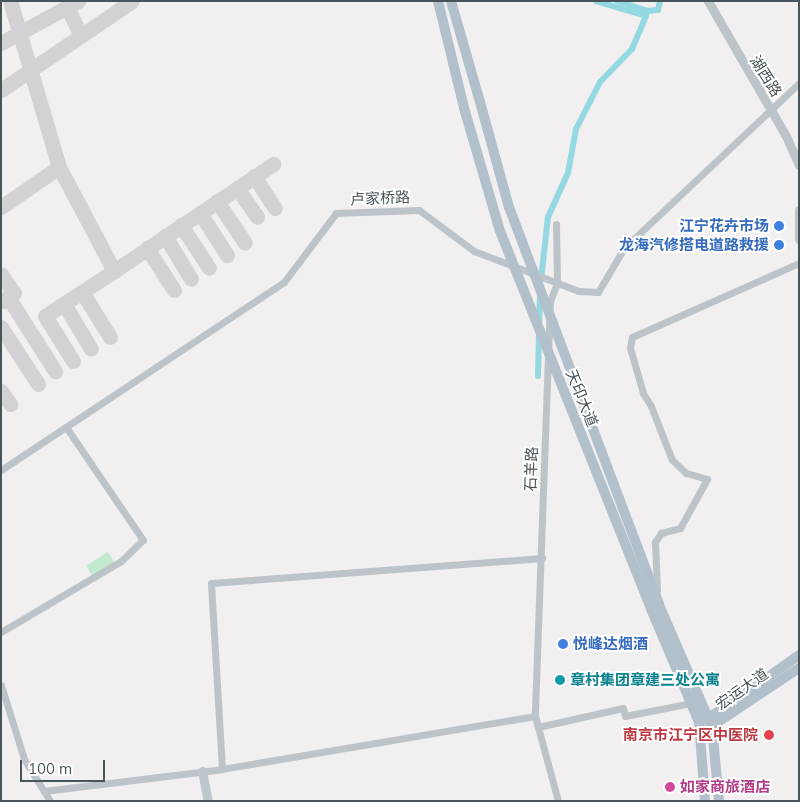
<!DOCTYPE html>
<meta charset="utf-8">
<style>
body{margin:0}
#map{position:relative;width:800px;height:802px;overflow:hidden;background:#f1efef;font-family:Mulish,"Noto Sans SC",sans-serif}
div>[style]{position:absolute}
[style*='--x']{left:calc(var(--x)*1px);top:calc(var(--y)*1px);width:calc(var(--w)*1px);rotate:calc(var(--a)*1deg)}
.green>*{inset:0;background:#c2eace;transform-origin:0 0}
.canal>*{height:6px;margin:-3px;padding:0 3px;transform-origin:3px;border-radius:3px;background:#94d8e2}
.taxiway>*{height:15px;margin:-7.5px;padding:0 7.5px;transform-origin:7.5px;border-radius:7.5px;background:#d2d2d4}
.minor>*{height:7px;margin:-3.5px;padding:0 3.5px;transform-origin:3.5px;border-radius:3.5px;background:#bcc4ca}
.tertiary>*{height:9px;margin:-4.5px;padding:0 4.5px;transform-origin:4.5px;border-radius:4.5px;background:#bcc4ca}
.secondary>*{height:9px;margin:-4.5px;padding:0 4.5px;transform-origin:4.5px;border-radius:4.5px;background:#bdc7ce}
.primary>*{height:10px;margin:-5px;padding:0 5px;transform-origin:5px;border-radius:5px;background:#b2c0cb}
.primary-bridge>*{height:10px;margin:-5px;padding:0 5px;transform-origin:5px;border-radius:5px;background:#b2c0cb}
.dots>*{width:14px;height:14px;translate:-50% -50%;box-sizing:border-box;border:2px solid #fff;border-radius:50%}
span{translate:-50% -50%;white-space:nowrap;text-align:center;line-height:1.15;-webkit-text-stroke:4px #fff;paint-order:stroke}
.street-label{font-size:15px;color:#49545a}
.shop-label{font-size:15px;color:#366cbe;font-weight:700}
.right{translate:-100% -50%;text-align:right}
.left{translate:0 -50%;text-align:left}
.culture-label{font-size:15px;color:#0d838f;font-weight:700}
.health-label{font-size:15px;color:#be3a42;font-weight:700}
.hotel-label{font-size:15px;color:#b23c85;font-weight:700}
.frame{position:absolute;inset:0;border:2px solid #49545a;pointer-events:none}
.scale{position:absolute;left:20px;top:760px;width:85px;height:22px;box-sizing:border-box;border:2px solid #49545a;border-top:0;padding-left:6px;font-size:15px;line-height:18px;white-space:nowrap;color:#49545a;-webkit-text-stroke:4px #fff;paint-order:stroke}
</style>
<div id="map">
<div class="green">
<i style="left:108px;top:552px;width:15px;height:26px;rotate:58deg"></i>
</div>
<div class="canal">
<i style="--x:617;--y:1;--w:32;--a:18"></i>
<i style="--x:647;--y:11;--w:11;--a:-5"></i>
<i style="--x:658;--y:10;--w:9;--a:-77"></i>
<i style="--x:541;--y:280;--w:63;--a:-83.7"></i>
<i style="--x:548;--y:217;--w:48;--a:-65.6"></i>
<i style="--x:568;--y:173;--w:45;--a:-79.7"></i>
<i style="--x:576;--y:129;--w:53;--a:-62.9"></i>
<i style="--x:600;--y:82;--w:46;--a:-45.9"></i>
<i style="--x:632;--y:49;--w:36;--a:-67"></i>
<i style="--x:646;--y:16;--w:52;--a:-163.3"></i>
<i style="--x:539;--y:325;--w:30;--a:-88"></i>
<i style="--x:538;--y:376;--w:41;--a:-88.6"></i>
</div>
<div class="taxiway">
<i style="--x:67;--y:7;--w:32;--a:64"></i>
<i style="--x:1;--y:43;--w:88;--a:-28.6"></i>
<i style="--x:1;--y:90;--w:158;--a:-34.2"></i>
<i style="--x:59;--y:167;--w:118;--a:62.1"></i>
<i style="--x:114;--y:271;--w:82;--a:146.9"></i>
<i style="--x:45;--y:316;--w:53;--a:58.1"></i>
<i style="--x:254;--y:176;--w:38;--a:57"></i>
<i style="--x:237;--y:188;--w:35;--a:55"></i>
<i style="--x:217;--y:201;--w:50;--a:56.3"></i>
<i style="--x:1;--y:207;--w:70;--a:-34.6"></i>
<i style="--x:59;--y:167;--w:173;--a:-106.4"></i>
<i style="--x:200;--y:213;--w:50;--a:57.3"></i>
<i style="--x:181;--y:225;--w:51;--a:56.9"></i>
<i style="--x:165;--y:236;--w:50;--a:58.8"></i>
<i style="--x:147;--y:248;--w:50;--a:57.3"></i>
<i style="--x:114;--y:271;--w:192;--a:-33.9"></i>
<i style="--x:1;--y:274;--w:23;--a:56"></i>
<i style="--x:14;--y:293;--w:13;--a:141"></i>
<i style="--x:82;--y:292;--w:53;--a:58.1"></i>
<i style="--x:8;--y:297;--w:88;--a:57.6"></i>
<i style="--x:64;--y:304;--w:52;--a:59"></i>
<i style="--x:1;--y:327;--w:68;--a:57"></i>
<i style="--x:1;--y:391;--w:16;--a:55"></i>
</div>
<div class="minor">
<i style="--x:556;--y:224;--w:59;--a:89"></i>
<i style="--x:557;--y:283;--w:19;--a:111"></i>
<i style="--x:550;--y:301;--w:415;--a:92.1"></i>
<i style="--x:535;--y:716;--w:88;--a:74.9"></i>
<i style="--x:1;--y:470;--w:340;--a:-33.6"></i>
<i style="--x:284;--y:282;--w:86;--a:-53"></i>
<i style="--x:336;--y:213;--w:83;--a:-2.1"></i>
<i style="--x:419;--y:210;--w:69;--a:36.7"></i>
<i style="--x:474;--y:251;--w:112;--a:20.9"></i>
<i style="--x:579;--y:291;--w:19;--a:3"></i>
<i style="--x:598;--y:292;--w:51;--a:-59.4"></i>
<i style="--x:624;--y:248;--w:241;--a:-43.3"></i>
<i style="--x:657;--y:590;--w:48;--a:-92.4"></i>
<i style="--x:655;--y:542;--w:11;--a:-56"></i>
<i style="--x:661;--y:533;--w:20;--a:-15"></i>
<i style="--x:680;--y:528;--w:56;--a:-61.1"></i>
<i style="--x:707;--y:479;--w:22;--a:-164"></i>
<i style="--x:686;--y:473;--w:19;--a:-137"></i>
<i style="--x:672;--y:460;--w:58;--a:-111.3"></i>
<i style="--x:651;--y:406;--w:15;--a:-122"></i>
<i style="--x:643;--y:393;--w:47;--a:-106.1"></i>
<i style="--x:630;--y:348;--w:11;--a:-80"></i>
<i style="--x:632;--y:337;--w:183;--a:-23.9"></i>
<i style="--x:1;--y:632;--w:139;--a:-30.6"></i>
<i style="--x:121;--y:561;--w:30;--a:-44"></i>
<i style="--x:143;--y:540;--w:137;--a:-124.3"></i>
<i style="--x:1;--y:685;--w:77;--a:72.7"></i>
<i style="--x:24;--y:759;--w:49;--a:58.2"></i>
<i style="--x:535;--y:716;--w:317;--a:170.4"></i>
<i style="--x:222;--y:769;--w:186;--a:-93.4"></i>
<i style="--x:211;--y:583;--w:332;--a:-4.3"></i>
<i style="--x:538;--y:727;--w:87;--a:-12.6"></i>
<i style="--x:623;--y:708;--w:8;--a:76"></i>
<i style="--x:625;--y:716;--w:67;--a:-11.1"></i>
<i style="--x:44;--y:791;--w:179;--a:-7"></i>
</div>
<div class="tertiary">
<i style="--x:708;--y:1;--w:156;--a:60"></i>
<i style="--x:786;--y:136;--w:32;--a:66"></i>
<i style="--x:799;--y:210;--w:29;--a:90"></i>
</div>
<div class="secondary">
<i style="--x:202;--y:771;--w:31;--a:79"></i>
</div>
<div class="primary">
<i style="--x:438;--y:1;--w:110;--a:76.3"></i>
<i style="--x:451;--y:1;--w:105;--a:74"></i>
<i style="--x:705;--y:719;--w:23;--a:-29"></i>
<i style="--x:725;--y:708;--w:91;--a:-35.6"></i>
<i style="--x:706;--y:730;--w:112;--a:-33.7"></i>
<i style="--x:705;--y:801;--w:79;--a:-94.3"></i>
<i style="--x:699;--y:722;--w:123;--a:-113"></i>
<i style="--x:651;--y:609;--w:9;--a:-27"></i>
<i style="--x:659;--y:605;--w:133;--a:66.5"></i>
<i style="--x:712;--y:727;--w:74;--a:84.6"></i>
</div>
<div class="primary-bridge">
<i style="--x:480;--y:102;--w:109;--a:74.6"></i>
<i style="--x:509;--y:207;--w:425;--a:69.3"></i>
<i style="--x:464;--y:108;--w:128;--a:73.7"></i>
<i style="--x:500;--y:231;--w:407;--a:68.2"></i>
</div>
<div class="dots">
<i style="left:779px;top:226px;background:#3f7fe0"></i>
<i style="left:779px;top:245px;background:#3f7fe0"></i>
<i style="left:563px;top:644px;background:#3f7fe0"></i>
<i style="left:560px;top:680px;background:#0f9aa8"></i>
<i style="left:769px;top:735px;background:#e0444e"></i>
<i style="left:670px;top:787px;background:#d1479c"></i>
</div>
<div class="street-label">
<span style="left:766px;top:76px;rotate:58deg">湖西路</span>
<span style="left:380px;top:198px;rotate:-2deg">卢家桥路</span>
<span style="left:582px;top:398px;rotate:68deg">天印大道</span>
<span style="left:531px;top:469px;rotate:-88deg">石羊路</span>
<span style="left:742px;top:689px;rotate:-35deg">宏运大道</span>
</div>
<div class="shop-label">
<span class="right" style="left:769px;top:226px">江宁花卉市场</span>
<span class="right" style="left:769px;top:245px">龙海汽修搭电道路救援</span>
<span class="left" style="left:573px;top:644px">悦峰达烟酒</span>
</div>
<div class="culture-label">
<span class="left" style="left:570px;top:680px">章村集团章建三处公寓</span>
</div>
<div class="health-label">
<span class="right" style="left:758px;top:735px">南京市江宁区中医院</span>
</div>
<div class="hotel-label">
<span class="left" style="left:680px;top:787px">如家商旅酒店</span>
</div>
<div class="frame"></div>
<div class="scale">100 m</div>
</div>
